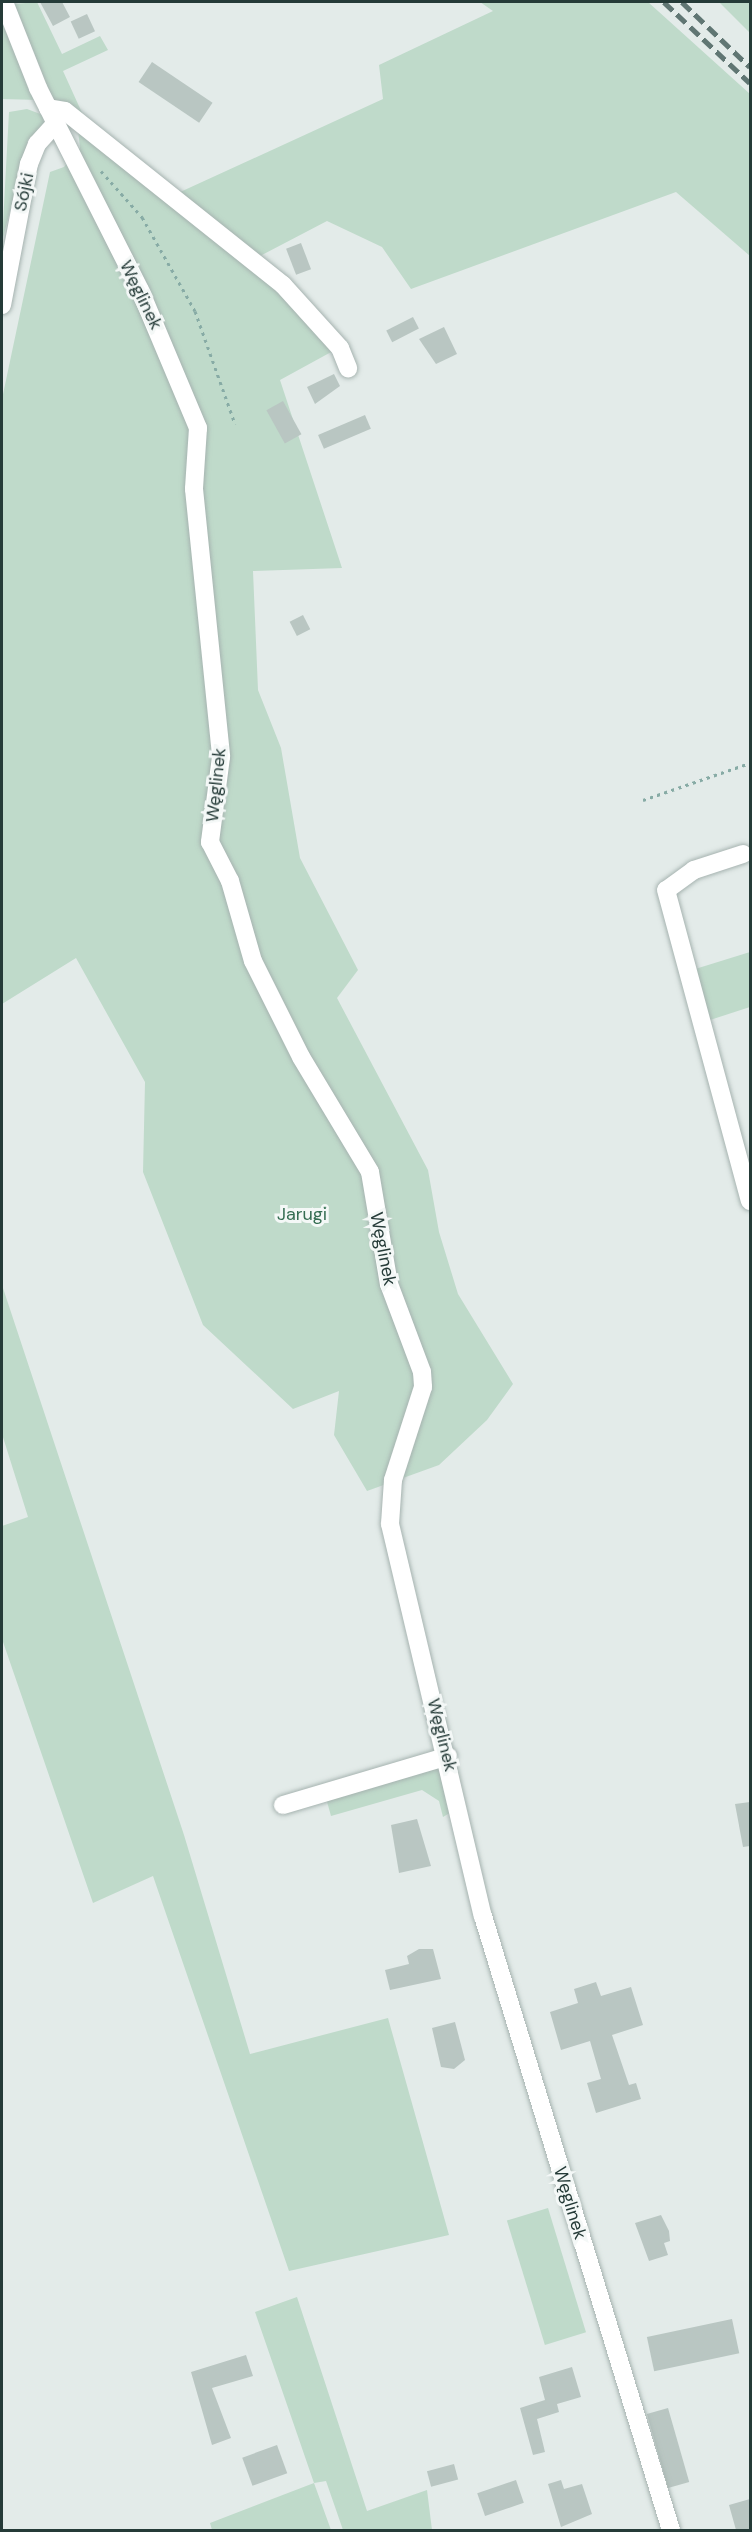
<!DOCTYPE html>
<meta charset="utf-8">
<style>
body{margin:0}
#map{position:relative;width:752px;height:2532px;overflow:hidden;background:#e3ebe9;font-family:"DM Sans",sans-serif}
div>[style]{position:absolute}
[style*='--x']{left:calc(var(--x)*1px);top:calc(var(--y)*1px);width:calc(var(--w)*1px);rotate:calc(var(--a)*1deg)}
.green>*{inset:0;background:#bfdaca;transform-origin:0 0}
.building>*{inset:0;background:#b9c6c2;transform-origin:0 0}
.path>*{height:3px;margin-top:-1.5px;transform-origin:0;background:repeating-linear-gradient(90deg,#87aba5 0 3px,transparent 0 7.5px)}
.roads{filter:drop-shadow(0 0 2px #a6b3b0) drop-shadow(0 0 2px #a6b3b0)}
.minor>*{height:18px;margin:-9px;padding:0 9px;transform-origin:9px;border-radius:9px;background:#fff}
.rail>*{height:4.5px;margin-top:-2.25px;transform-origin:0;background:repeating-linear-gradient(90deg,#607673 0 12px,transparent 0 18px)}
span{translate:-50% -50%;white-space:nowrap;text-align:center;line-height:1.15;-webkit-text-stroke:6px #f4f8f7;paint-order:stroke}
.street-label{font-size:18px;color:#253b38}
.park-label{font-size:18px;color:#346d52}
.frame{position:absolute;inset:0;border:3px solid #253b38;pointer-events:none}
</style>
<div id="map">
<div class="green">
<i style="clip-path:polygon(37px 2px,62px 54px,100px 36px,108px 50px,63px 71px,83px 115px,53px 100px,14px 4px)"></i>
<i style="clip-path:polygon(480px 2px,648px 2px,750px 94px,750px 256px,676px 192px,411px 289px,382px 247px,327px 221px,260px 256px,178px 193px,383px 99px,379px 65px,493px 11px)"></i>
<i style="clip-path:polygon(719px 2px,750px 2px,750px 33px)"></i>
<i style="clip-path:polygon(2px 11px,38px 100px,2px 99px)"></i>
<i style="clip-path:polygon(27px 109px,43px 115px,44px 125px,28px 140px,2px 242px,9px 112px)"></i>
<i style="clip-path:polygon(78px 130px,287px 296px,333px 351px,280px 380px,342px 568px,253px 571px,258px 690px,281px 748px,300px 858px,358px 970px,337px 998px,428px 1170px,439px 1232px,458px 1294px,513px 1384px,487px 1420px,439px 1465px,367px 1491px,334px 1435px,339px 1391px,293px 1409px,203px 1325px,143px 1172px,145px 1082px,76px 958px,2px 1004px,2px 399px,50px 172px,64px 167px,80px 148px)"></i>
<i style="clip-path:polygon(750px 952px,750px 1007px,707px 1021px,692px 970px)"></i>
<i style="clip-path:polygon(2px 1285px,184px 1835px,250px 2054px,388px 2018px,449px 2235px,289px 2271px,153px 1876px,93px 1903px,2px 1639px,2px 1526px,28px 1517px,2px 1434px)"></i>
<i style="clip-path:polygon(442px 1765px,453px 1811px,443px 1817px,439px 1801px,422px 1790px,331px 1816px,326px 1798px)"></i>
<i style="left:548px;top:2208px;width:130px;height:43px;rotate:73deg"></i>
<i style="clip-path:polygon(297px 2297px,367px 2511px,427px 2490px,432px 2530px,343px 2530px,326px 2481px,314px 2483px,331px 2530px,212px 2530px,210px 2523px,314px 2483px,255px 2312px)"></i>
</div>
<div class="building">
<i style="clip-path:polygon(40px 2px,62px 2px,70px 17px,53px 26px)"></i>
<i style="left:87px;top:14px;width:19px;height:18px;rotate:65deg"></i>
<i style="left:152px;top:62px;width:73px;height:24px;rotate:34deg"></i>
<i style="left:301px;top:243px;width:28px;height:16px;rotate:69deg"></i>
<i style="left:413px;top:317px;width:13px;height:30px;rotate:63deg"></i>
<i style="clip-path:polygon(444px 327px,457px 354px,436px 364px,419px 339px)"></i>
<i style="clip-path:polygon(334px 374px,340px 386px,315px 404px,307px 387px)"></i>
<i style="left:283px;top:401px;width:38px;height:19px;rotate:61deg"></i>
<i style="left:365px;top:415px;width:15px;height:51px;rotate:67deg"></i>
<i style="left:303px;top:615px;width:16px;height:15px;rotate:63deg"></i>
<i style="clip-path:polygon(750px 1802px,750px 1846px,743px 1847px,735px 1804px)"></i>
<i style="clip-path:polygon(417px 1819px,431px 1866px,399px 1873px,391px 1825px)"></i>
<i style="clip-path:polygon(419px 1949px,433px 1949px,441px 1979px,390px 1990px,385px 1970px,409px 1964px,407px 1956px)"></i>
<i style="clip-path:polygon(596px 1982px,601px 1996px,631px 1987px,643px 2025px,612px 2035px,629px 2085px,636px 2083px,641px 2099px,596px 2113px,587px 2083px,601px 2079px,590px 2041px,561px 2050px,550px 2012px,578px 2003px,574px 1989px)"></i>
<i style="clip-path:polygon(455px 2022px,465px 2060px,454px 2069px,441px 2067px,432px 2028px)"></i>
<i style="clip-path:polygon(661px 2215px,669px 2231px,670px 2241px,664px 2243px,668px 2255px,649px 2261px,635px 2223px)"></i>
<i style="left:732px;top:2319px;width:35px;height:87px;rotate:78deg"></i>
<i style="clip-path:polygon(246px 2355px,253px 2376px,212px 2388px,231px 2438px,212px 2445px,191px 2372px)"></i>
<i style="clip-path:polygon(572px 2367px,581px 2397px,557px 2404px,559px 2412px,537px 2419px,545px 2452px,533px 2455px,520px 2408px,545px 2400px,539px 2377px)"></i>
<i style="left:668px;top:2408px;width:77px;height:22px;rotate:74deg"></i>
<i style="left:277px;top:2445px;width:30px;height:37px;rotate:70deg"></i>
<i style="left:454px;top:2464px;width:16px;height:28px;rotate:75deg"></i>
<i style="left:516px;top:2480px;width:24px;height:41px;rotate:71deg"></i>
<i style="clip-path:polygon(561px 2480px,564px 2489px,582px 2484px,592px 2514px,561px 2527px,548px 2484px)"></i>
<i style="clip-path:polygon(750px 2499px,750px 2530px,736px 2530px,729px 2505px)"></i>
</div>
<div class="path">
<i style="--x:101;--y:171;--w:62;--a:48.3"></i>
<i style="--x:142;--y:217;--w:108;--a:60.6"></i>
<i style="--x:195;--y:311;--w:120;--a:70.5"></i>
<i style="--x:643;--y:800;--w:113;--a:-19.1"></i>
</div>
<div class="roads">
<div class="minor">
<i style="--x:4;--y:2;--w:92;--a:68.4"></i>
<i style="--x:38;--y:88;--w:226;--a:63.2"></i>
<i style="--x:140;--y:290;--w:150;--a:67.2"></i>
<i style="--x:198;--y:428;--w:61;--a:93.8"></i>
<i style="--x:194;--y:489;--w:269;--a:84.2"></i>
<i style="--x:221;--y:757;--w:86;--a:97.4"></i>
<i style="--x:210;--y:842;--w:44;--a:62.9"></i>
<i style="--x:230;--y:881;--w:83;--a:74"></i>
<i style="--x:253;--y:961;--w:107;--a:63.4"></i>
<i style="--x:301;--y:1057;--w:134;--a:59"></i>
<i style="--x:370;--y:1172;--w:114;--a:80.4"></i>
<i style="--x:389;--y:1284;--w:94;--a:69.4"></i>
<i style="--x:422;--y:1372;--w:15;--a:86"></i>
<i style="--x:423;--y:1387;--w:98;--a:107.9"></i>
<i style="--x:393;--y:1480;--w:44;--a:93.9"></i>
<i style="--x:390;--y:1524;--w:403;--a:76.7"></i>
<i style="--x:483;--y:1916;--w:642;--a:72.98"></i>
<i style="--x:48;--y:108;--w:17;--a:10"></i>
<i style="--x:65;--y:111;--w:279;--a:38.6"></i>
<i style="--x:283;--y:285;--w:85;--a:47.9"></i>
<i style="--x:340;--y:348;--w:22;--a:68"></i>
<i style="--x:2;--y:305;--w:144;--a:-79.2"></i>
<i style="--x:29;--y:164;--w:22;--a:-68"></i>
<i style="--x:37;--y:144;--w:28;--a:-48"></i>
<i style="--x:743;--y:854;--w:52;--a:161.9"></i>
<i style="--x:694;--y:870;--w:34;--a:144"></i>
<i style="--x:666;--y:890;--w:322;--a:74.9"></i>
<i style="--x:283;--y:1805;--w:172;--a:-16.5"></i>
</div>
</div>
<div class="rail">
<i style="--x:664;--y:2;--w:118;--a:43.3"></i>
<i style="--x:682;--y:2;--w:94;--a:43.7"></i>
</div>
<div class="street-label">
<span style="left:24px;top:192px;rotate:-78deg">Sójki</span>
<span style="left:141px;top:295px;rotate:64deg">Węglinek</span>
<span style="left:216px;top:785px;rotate:-84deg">Węglinek</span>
<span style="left:383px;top:1249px;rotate:79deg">Węglinek</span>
<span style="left:442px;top:1735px;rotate:76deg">Węglinek</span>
<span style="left:570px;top:2203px;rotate:73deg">Węglinek</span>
</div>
<div class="park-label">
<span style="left:302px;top:1214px">Jarugi</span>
</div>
<div class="frame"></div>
</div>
